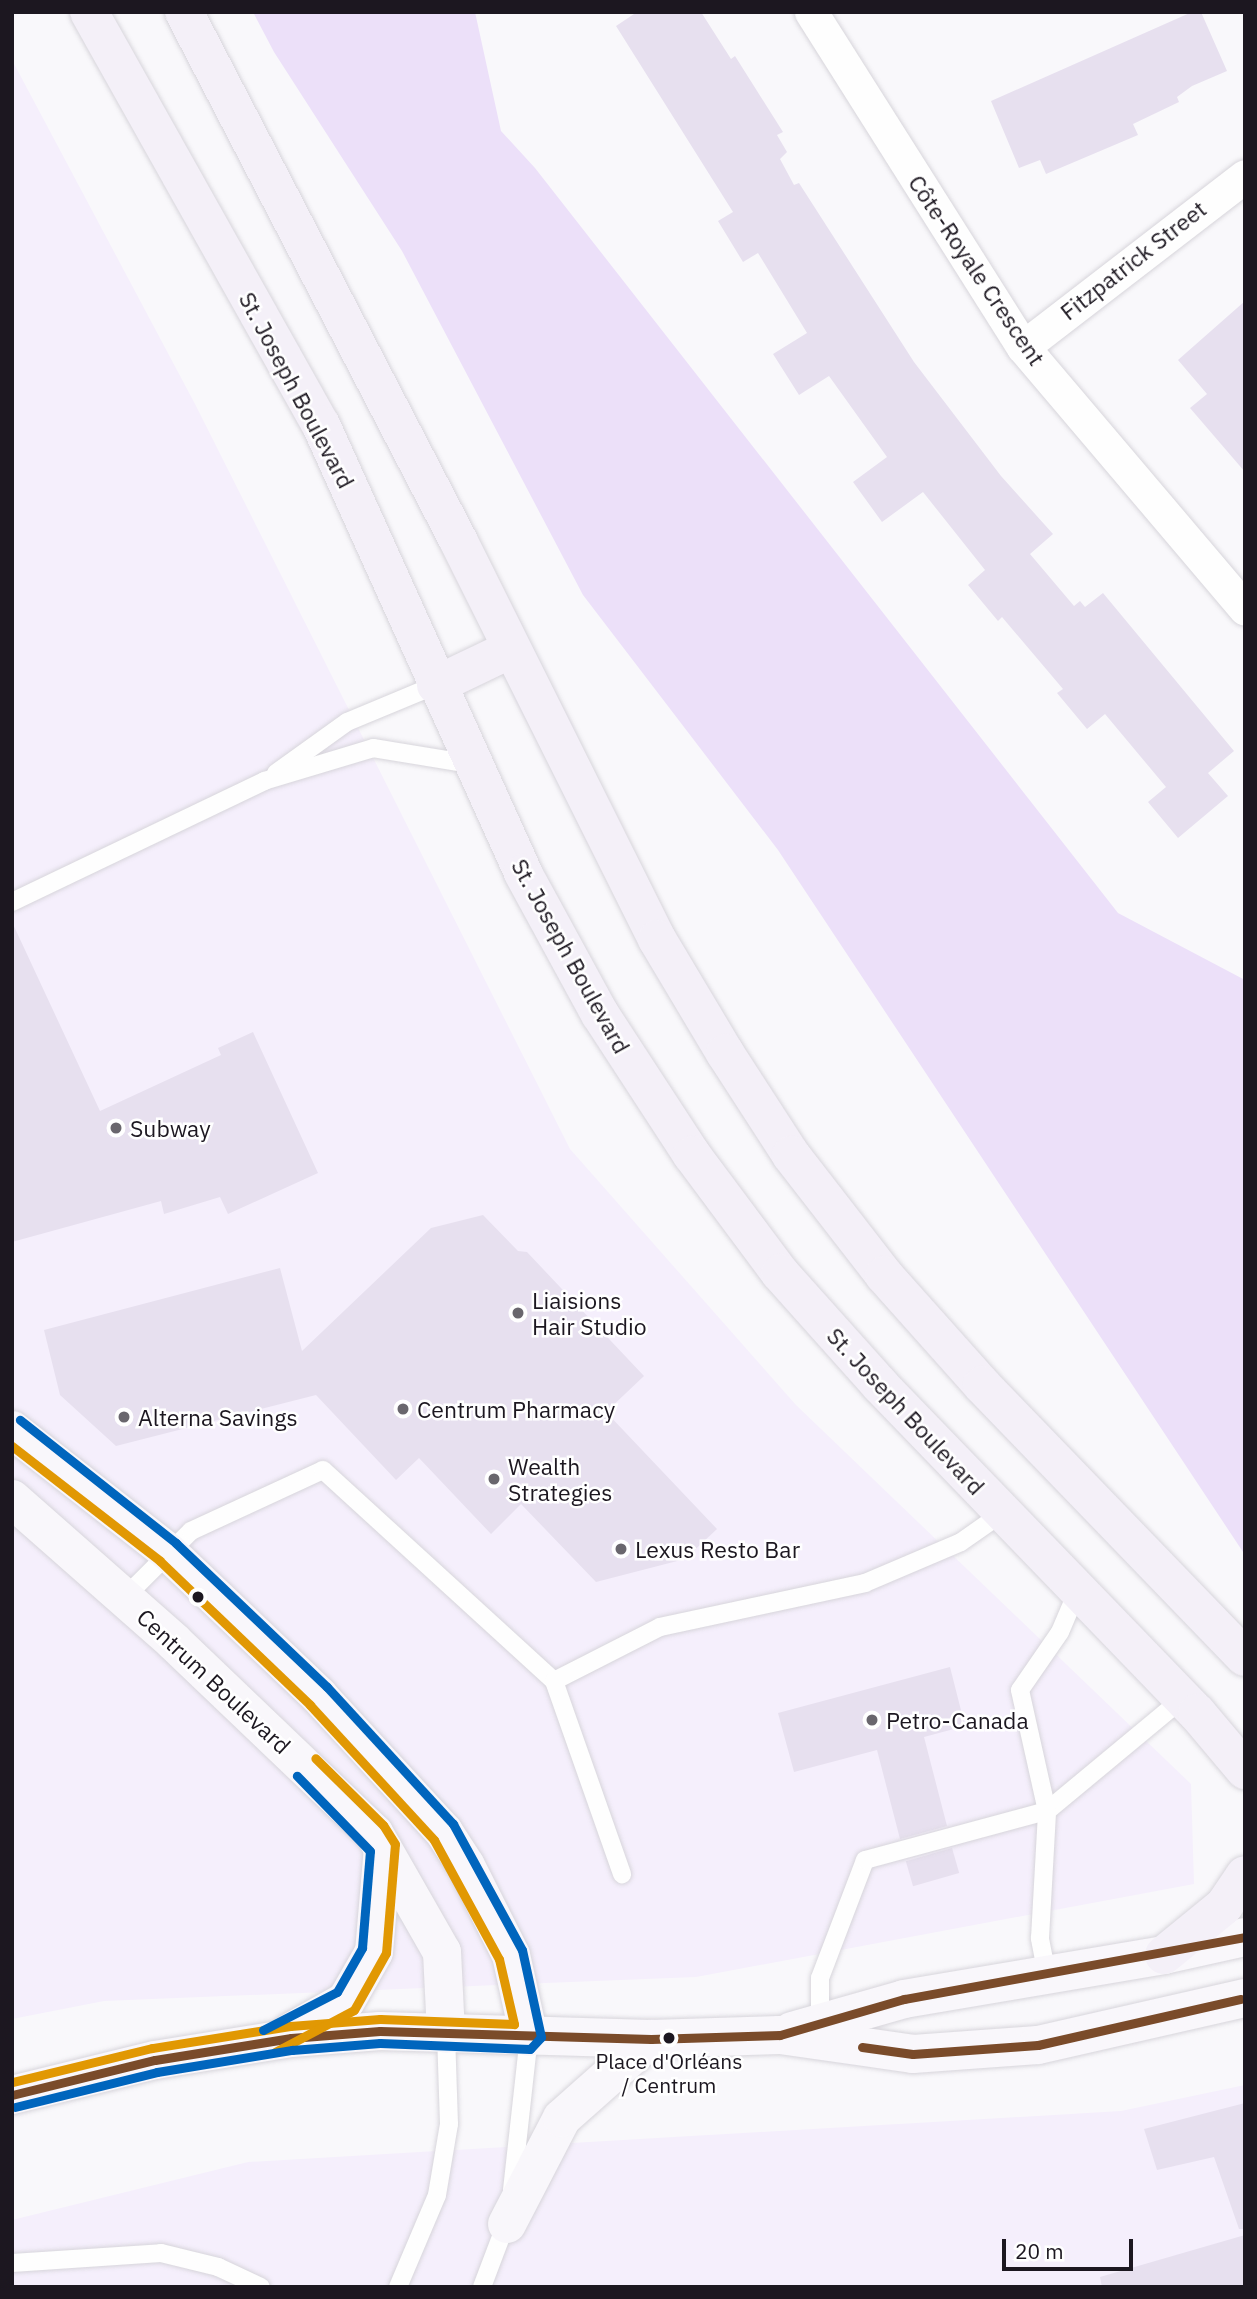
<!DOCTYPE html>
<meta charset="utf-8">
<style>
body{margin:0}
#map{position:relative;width:1257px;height:2299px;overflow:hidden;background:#f9f8fb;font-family:"IBM Plex Sans",sans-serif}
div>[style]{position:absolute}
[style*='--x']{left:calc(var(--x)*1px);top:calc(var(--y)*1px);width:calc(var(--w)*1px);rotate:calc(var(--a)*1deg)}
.built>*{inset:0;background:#f5effc}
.green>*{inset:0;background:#ece0f9}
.building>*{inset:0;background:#e7e0ef;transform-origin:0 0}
.roads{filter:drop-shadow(0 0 2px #d7d5db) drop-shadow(0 0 2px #d7d5db)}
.lane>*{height:18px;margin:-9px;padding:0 9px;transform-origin:9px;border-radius:9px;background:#fefefe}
.street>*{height:33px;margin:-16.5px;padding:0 16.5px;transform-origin:16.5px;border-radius:16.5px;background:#fefefe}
.secondary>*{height:38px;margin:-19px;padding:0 19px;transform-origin:19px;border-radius:19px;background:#f9f7fb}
.primary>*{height:38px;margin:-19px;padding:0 19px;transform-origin:19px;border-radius:19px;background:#f4f0f8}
.bus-1>*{height:9px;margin:-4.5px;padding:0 4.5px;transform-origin:4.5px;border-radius:4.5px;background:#7a4b2a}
.bus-2>*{height:9px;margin:-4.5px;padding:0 4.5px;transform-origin:4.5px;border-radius:4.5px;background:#e19803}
.bus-3>*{height:9px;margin:-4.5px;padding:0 4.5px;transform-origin:4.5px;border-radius:4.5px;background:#0065bd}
.dots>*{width:19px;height:19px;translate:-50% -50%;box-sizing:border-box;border:4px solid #fff;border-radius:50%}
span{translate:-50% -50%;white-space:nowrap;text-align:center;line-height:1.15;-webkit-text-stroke:5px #fff;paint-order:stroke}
.bus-label{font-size:21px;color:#1c1720}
.street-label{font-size:23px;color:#1c1720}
.poi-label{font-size:23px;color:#1c1720}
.left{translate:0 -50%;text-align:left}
.frame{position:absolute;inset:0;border:14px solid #1c1720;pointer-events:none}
.scale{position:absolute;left:1002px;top:2239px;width:131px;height:32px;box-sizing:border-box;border:4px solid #1c1720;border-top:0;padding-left:9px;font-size:21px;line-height:24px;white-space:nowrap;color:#1c1720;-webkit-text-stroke:5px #fff;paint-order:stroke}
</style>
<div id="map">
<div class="built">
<i style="clip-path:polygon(12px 60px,195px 404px,570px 1149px,796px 1405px,1191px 1784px,1194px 1884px,696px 1977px,104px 2001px,12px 2019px)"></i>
<i style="clip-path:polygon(1245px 2085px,1245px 2287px,12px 2287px,12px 2220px,248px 2162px,1121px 2111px)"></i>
</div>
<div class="green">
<i style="clip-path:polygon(253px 12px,475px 12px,501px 131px,535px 168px,1118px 913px,1245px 980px,1245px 1555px,778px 850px,583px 595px,402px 251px,274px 52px)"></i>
</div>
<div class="building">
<i style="clip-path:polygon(637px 12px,701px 12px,731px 59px,735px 56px,783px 132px,777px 135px,787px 152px,780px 159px,794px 185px,799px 183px,914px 362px,1001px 476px,1053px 534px,1030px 554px,1074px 606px,1080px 601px,1085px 607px,1103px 593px,1234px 751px,1208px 773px,1228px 796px,1178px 838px,1148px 802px,1166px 787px,1105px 714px,1087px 729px,1057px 693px,1063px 689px,1002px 617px,998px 621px,968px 585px,985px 570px,923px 492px,882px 522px,853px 482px,887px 457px,829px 376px,799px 395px,773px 354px,807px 333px,758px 253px,743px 262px,718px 221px,733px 212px,616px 26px)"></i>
<i style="clip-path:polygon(1192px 12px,1201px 12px,1227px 71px,1192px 86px,1177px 97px,1179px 102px,1133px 124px,1138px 135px,1046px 174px,1040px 160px,1019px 168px,991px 101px)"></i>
<i style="clip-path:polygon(1245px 301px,1245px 472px,1190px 408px,1207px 394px,1178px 360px)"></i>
<i style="clip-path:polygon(12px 922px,100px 1111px,221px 1055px,218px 1048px,253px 1032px,318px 1173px,228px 1214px,220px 1197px,164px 1214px,161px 1201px,12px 1242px)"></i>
<i style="clip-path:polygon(483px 1215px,518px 1251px,527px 1252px,644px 1376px,606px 1412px,717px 1529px,685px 1559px,596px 1582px,521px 1504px,491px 1534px,419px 1458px,396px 1480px,316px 1395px,116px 1446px,60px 1395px,44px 1330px,280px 1268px,302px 1351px,431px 1228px)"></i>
<i style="clip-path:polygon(950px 1667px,965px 1726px,924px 1737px,947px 1826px,900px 1839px,877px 1750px,794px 1772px,778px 1713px)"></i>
<i style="left:952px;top:1848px;width:26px;height:48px;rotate:74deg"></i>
<i style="clip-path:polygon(1245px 2103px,1245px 2229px,1239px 2229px,1214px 2157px,1157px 2170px,1144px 2129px)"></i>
<i style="clip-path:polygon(1245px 2235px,1245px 2287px,1102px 2287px,1100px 2277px)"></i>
</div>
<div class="roads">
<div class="lane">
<i style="--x:276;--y:773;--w:87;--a:-35.7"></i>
<i style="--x:347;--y:722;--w:96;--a:-22.6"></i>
<i style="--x:12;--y:902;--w:280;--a:-25.6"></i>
<i style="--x:264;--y:781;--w:114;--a:-16.8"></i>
<i style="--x:373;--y:748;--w:99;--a:9.3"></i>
<i style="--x:125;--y:1597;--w:93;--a:-45"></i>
<i style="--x:191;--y:1531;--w:145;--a:-24.8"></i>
<i style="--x:323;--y:1470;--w:313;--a:42.4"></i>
<i style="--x:554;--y:1681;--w:205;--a:70.6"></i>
<i style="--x:554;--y:1681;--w:119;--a:-27"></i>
<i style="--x:660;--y:1627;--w:210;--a:-12.1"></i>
<i style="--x:865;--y:1583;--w:104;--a:-23.1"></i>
<i style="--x:961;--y:1542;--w:49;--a:-35"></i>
<i style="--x:1047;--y:1975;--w:38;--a:-101"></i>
<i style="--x:1040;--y:1938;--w:127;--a:-86.8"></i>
<i style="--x:1047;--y:1811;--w:175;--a:-39.7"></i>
<i style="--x:820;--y:2023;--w:45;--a:-90"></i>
<i style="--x:820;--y:1978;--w:126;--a:-69.1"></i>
<i style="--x:865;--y:1860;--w:188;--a:-15.1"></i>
<i style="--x:1047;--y:1811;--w:124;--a:-102.6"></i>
<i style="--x:1020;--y:1690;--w:70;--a:-55.4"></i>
<i style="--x:1060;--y:1632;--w:43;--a:-67"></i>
<i style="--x:512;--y:2190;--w:154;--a:-83.7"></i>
<i style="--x:12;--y:2263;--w:149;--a:-3.8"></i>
<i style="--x:161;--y:2253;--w:59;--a:13.8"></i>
<i style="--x:218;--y:2267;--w:47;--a:24.9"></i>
<i style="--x:398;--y:2287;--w:100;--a:-67"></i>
<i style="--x:437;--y:2195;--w:72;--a:-80.4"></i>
<i style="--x:449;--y:2124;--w:90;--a:-91.9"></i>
<i style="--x:482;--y:2287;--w:71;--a:-69.3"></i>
</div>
<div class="street">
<i style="--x:811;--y:12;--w:396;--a:57.7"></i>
<i style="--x:1023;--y:347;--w:343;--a:49.7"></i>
<i style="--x:1023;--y:347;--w:280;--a:-37.6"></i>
</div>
<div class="secondary">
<i style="--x:12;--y:1430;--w:198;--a:38"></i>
<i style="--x:168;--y:1552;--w:209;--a:43.6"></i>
<i style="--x:319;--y:1696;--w:185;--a:47.4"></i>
<i style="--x:444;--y:1832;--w:40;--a:57.1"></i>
<i style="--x:466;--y:1866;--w:100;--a:63.2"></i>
<i style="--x:511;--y:1955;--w:84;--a:77.6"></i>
<i style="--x:12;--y:1499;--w:216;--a:41.4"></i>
<i style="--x:174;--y:1642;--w:277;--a:43.7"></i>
<i style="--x:374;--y:1833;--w:137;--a:60.3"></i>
<i style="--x:442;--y:1952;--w:82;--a:87.2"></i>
<i style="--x:792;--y:2031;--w:116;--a:-15.9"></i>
<i style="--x:904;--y:1999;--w:264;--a:-9.6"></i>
<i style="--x:1164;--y:1955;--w:83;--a:-12.5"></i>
<i style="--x:289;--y:2033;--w:65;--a:-29.3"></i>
<i style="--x:346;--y:2001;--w:56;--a:-60.3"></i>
<i style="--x:374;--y:1952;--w:104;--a:-85.1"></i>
<i style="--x:12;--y:2095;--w:147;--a:-13.8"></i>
<i style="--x:155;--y:2060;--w:138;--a:-9.2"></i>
<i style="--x:291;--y:2038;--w:89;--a:-4.5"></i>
<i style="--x:380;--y:2031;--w:271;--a:1.7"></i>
<i style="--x:651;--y:2039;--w:129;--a:-1.8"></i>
<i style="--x:780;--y:2035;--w:134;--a:8.1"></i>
<i style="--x:913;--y:2054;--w:125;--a:-4.1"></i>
<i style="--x:1038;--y:2045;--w:212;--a:-12.8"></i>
<i style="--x:507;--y:2224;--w:119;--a:-62.6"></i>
<i style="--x:562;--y:2118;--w:119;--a:-41.6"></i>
</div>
<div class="primary">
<i style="--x:89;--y:12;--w:474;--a:60.7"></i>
<i style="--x:321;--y:425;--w:491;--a:65.7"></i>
<i style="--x:523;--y:873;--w:161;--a:61.4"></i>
<i style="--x:600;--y:1014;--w:168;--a:56.9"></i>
<i style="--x:692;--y:1155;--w:147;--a:53.3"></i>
<i style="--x:780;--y:1273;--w:150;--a:48.2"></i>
<i style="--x:880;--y:1385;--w:456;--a:46"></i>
<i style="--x:1197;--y:1713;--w:75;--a:49.9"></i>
<i style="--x:184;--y:12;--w:595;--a:62.57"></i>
<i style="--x:458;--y:540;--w:446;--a:63.5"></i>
<i style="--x:657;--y:939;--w:133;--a:59.2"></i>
<i style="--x:725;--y:1053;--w:121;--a:57.1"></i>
<i style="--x:791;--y:1155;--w:152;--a:52.2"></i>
<i style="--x:884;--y:1275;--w:147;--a:48.3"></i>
<i style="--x:982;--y:1385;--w:378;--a:46"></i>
<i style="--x:436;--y:685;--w:83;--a:-25.6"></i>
<i style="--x:1164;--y:1955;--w:77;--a:-39.2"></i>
<i style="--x:1224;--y:1906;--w:37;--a:-56"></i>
</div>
</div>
<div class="bus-1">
<i style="--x:862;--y:2047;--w:51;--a:7.8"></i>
<i style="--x:913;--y:2054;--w:125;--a:-4.1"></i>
<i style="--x:1038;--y:2045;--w:208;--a:-12.8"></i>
<i style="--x:12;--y:2095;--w:147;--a:-13.8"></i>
<i style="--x:155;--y:2060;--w:138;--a:-9.2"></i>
<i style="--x:291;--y:2038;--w:89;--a:-4.5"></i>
<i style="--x:380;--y:2031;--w:271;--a:1.7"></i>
<i style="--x:651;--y:2039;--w:129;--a:-1.8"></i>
<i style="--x:780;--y:2035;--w:129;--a:-16.2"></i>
<i style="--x:904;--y:1999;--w:347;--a:-10.3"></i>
</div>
<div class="bus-2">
<i style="--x:12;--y:1446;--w:187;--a:37.8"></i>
<i style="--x:160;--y:1561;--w:208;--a:43.8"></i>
<i style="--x:310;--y:1705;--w:183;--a:47.4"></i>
<i style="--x:434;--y:1840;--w:136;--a:61.4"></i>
<i style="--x:499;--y:1959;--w:67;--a:77"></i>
<i style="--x:514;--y:2024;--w:134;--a:-177.9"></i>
<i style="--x:380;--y:2019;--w:90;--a:175.6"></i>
<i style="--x:290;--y:2026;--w:140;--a:170.9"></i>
<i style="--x:152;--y:2048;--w:144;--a:166.3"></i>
<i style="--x:275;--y:2052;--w:89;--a:-28"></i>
<i style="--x:354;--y:2010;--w:65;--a:-60.7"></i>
<i style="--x:386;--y:1953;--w:109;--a:-85.3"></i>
<i style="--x:395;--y:1844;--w:22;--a:-122"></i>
<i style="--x:383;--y:1825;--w:95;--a:-135.4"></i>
</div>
<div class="bus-3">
<i style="--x:263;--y:2030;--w:83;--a:-27.2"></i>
<i style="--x:337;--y:1992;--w:51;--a:-60.4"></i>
<i style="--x:362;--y:1948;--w:97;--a:-85.3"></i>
<i style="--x:370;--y:1851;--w:105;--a:-134.2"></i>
<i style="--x:15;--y:2107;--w:146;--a:-13.8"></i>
<i style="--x:157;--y:2072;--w:137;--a:-9.3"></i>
<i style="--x:292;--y:2050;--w:88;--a:-4.5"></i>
<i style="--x:380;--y:2043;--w:150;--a:2.3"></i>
<i style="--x:530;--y:2049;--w:16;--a:-47"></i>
<i style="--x:541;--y:2037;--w:89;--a:-102.3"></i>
<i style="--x:522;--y:1950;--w:144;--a:-118.7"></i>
<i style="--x:453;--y:1824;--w:186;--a:-132.6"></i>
<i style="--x:327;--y:1687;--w:209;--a:-136.4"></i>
<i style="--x:176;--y:1543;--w:199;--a:-141.7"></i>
</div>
<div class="dots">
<i style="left:116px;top:1128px;background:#69666d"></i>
<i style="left:518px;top:1313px;background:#69666d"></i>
<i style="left:403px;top:1409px;background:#69666d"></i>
<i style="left:124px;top:1417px;background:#69666d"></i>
<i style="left:494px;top:1479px;background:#69666d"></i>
<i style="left:621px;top:1549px;background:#69666d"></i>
<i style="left:198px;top:1597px;background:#1c1720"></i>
<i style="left:872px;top:1720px;background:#69666d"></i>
<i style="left:669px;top:2038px;background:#1c1720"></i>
</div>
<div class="bus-label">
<span style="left:669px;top:2073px">Place d'Orléans<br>/ Centrum</span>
</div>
<div class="street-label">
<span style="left:1133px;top:260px;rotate:-38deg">Fitzpatrick Street</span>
<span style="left:977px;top:270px;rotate:56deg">Côte-Royale Crescent</span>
<span style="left:297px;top:390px;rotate:62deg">St. Joseph Boulevard</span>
<span style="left:571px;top:956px;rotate:61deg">St. Joseph Boulevard</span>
<span style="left:906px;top:1411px;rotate:47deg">St. Joseph Boulevard</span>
<span style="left:214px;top:1681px;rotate:43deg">Centrum Boulevard</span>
</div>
<div class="poi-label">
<span class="left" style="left:130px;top:1128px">Subway</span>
<span class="left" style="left:532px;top:1313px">Liaisions<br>Hair Studio</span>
<span class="left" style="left:417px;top:1409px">Centrum Pharmacy</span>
<span class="left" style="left:138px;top:1417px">Alterna Savings</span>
<span class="left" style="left:508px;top:1479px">Wealth<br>Strategies</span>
<span class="left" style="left:635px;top:1549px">Lexus Resto Bar</span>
<span class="left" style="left:886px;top:1720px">Petro-Canada</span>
</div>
<div class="frame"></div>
<div class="scale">20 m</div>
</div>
